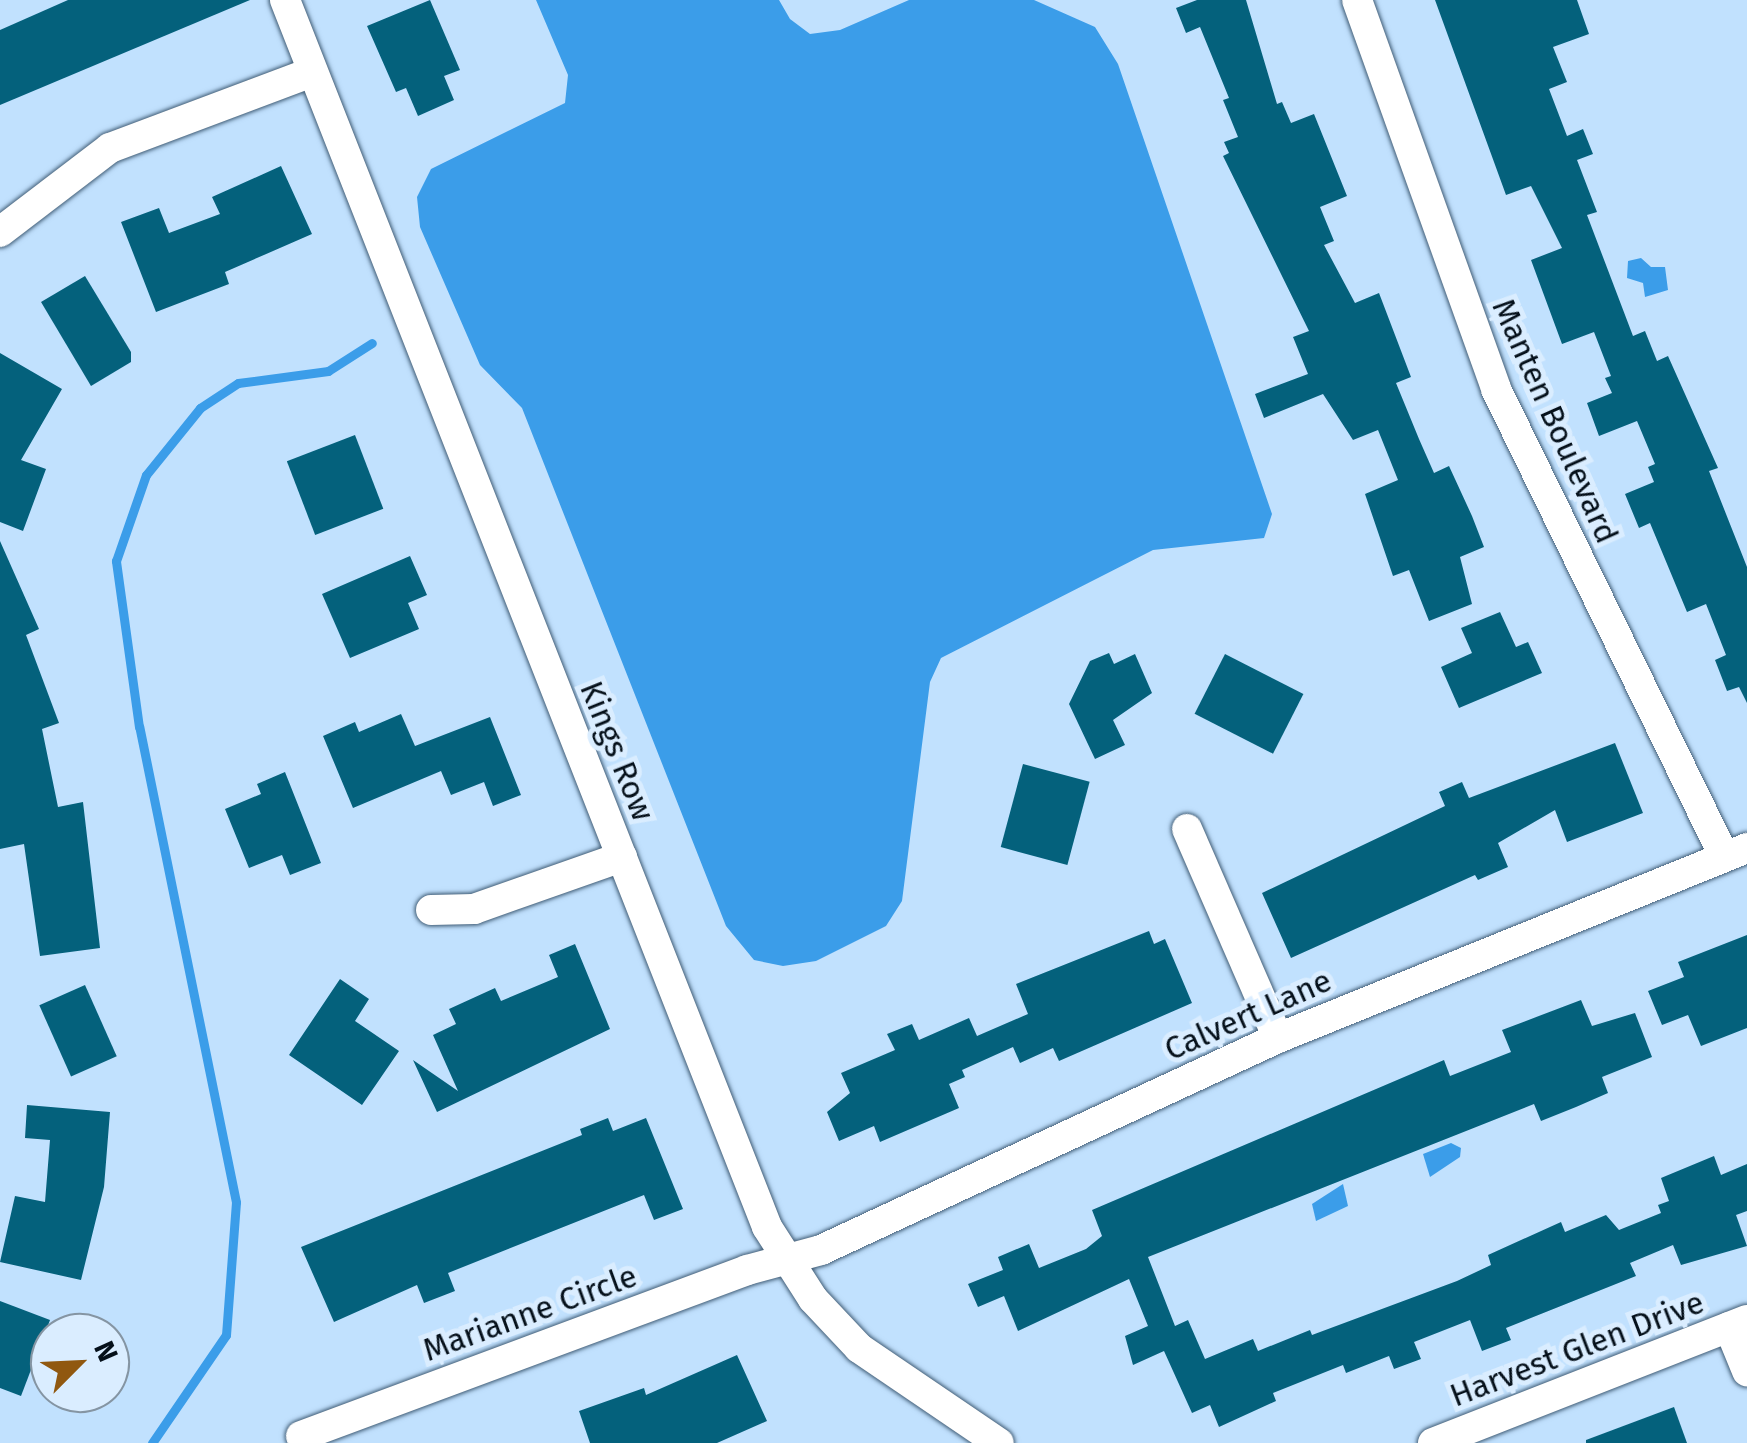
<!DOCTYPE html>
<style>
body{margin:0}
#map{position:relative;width:1747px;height:1443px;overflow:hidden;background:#c1e1fe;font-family:"Fira Sans",sans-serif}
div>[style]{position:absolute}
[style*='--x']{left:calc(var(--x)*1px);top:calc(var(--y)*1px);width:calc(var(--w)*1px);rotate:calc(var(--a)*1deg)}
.water>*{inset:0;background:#3b9de9}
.stream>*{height:9px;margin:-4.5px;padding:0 4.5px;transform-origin:4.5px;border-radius:4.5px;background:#3b9de9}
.building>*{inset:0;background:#04617c;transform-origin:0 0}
.roads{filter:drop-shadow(0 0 2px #415d76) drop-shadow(0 0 2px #415d76)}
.minor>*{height:30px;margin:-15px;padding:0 15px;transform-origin:15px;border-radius:15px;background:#fff}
span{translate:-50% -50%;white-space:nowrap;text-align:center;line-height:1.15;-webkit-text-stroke:10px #daedff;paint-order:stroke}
.street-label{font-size:32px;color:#05101a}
.north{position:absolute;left:30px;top:1313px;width:100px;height:100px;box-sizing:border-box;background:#daedff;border:2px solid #8595a3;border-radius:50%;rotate:66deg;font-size:28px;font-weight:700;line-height:40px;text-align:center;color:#05101a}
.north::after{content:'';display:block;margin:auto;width:35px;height:45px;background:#905810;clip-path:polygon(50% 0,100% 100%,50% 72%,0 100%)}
</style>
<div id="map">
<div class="water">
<i style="clip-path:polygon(536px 0,779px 0,790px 19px,810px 34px,840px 30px,909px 0,1034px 0,1095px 27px,1118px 64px,1272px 514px,1264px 538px,1153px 550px,941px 658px,930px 682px,902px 901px,886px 926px,816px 961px,783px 966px,754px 960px,726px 926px,522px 408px,480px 365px,420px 227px,417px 197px,431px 169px,565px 103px,568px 75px)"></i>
<i style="clip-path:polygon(1641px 258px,1651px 267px,1665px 267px,1668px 290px,1645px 297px,1643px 283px,1627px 278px,1628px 261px)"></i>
<i style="clip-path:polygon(1451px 1143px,1461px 1148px,1460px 1157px,1430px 1177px,1423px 1154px)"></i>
<i style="clip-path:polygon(1343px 1184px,1348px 1206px,1316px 1221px,1312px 1204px)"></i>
</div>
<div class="stream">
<i style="--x:152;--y:1443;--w:131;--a:-55.6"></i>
<i style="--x:226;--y:1335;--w:133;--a:-85.7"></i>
<i style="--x:236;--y:1202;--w:485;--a:-101.5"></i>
<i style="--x:139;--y:727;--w:168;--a:-97.9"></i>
<i style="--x:116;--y:561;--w:91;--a:-70.8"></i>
<i style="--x:146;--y:475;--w:86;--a:-51.1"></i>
<i style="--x:200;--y:408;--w:45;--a:-33.3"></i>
<i style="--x:238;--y:383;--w:91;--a:-7.6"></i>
<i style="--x:328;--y:371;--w:52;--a:-32.5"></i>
</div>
<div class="building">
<i style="clip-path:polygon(68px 0,250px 0,0 105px,0 30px)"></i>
<i style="clip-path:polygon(430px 0,460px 70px,444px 76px,454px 100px,418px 116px,406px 88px,396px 92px,367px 26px)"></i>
<i style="clip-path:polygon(1197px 0,1246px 0,1277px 104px,1282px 102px,1291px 123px,1314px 114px,1347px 196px,1320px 207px,1334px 241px,1324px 245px,1355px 303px,1379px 293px,1411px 377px,1396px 383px,1419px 439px,1434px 473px,1449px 466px,1472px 516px,1484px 547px,1460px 557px,1472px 604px,1429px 621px,1409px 570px,1393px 576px,1365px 494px,1398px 480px,1378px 430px,1353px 440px,1323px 394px,1264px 418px,1255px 394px,1308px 374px,1293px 337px,1309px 331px,1223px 156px,1229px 153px,1224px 142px,1238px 137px,1223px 100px,1229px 98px,1200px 27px,1186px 33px,1176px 8px)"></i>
<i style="clip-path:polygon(1435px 0,1577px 0,1589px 34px,1553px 47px,1567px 82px,1549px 89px,1567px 136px,1583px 129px,1593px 154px,1577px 160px,1597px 212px,1587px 215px,1633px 336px,1645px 331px,1657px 361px,1668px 356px,1718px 468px,1709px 471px,1747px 567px,1747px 703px,1739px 687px,1727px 691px,1715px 660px,1726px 655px,1706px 604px,1687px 612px,1650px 523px,1639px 528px,1625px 494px,1654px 482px,1648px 467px,1655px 464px,1637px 421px,1599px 436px,1587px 403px,1612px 393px,1605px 378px,1611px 376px,1594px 332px,1562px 344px,1531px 260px,1562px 248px,1531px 186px,1506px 195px)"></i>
<i style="clip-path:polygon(281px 166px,312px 234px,225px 272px,229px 284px,156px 312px,121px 222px,159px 208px,169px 233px,220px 214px,212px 197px)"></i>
<i style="clip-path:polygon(85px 276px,131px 352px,131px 362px,91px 386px,41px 302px)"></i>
<i style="clip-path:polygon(0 353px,62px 389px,21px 460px,46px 469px,23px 531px,0 522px)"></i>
<i style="left:355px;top:435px;width:79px;height:73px;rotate:69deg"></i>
<i style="clip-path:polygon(0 541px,39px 629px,26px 635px,59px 723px,42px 729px,58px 807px,83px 802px,100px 948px,40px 956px,24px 844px,0 849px)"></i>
<i style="clip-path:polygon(410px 556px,427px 595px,408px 603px,419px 629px,350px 658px,322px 594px)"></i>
<i style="clip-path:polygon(1500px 612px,1516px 647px,1528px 642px,1542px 673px,1459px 708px,1441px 667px,1472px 653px,1461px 628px)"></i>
<i style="clip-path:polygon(1109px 653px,1114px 664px,1135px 654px,1152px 693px,1113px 720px,1125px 745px,1095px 759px,1069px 704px,1090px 661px)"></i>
<i style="left:1225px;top:654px;width:88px;height:67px;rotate:27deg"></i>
<i style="clip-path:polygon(401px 714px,415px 746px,490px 717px,521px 795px,493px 806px,484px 782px,451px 795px,441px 771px,353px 808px,323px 736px,355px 722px,359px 732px)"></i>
<i style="clip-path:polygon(1615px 743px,1643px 813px,1567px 842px,1555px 810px,1498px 843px,1508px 867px,1478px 880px,1475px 875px,1291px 958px,1262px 893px,1445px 806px,1439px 792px,1462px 782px,1469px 798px)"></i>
<i style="left:1023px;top:764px;width:69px;height:86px;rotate:15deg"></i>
<i style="clip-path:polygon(285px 772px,321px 863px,290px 875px,282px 855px,249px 868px,225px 809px,261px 794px,257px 784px)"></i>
<i style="clip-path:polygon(1149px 931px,1154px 944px,1165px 939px,1192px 1003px,1059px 1061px,1053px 1048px,1020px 1063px,1013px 1047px,962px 1070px,965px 1077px,949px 1084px,959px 1108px,880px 1142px,874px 1126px,839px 1141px,827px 1112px,850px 1093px,841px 1073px,895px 1050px,887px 1034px,912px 1024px,919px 1040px,969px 1018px,977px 1036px,1028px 1014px,1016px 984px)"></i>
<i style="clip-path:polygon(1747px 935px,1747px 1028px,1701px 1046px,1688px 1015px,1662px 1025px,1648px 991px,1684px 977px,1678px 962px)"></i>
<i style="clip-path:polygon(575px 944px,610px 1029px,437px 1112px,413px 1060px,458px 1091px,433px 1035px,456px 1024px,449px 1009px,495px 988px,501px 1001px,558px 977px,549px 955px)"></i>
<i style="clip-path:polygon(340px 979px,369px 999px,355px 1021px,399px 1051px,362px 1105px,289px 1055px)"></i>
<i style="left:85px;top:985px;width:78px;height:50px;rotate:66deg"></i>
<i style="clip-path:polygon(1581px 1000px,1592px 1026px,1635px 1013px,1652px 1057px,1602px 1077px,1608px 1093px,1576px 1107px,1541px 1121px,1534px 1104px,1148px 1257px,1175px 1326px,1188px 1320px,1205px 1359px,1253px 1339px,1258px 1351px,1310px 1330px,1312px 1335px,1457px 1281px,1491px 1265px,1488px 1255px,1561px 1222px,1565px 1232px,1606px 1215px,1619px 1230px,1661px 1213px,1658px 1205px,1669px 1201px,1661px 1178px,1714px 1156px,1721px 1175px,1747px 1164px,1747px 1211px,1736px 1215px,1747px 1246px,1681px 1265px,1673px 1245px,1630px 1263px,1636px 1276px,1506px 1328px,1511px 1340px,1482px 1351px,1470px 1320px,1414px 1342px,1421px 1359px,1394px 1369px,1389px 1356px,1346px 1373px,1343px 1365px,1273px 1393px,1276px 1401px,1219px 1427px,1210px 1405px,1192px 1413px,1164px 1351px,1133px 1365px,1125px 1336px,1148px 1326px,1129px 1279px,1018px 1331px,1004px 1296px,978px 1307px,968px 1284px,1003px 1270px,998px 1257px,1029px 1244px,1039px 1268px,1086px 1249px,1102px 1236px,1092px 1210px,1444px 1060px,1450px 1076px,1511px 1052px,1502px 1030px)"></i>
<i style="clip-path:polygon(27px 1105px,110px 1112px,104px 1187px,81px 1280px,0 1262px,15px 1196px,45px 1202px,50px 1140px,25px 1138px)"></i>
<i style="clip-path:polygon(608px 1118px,613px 1131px,646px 1118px,683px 1209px,654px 1220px,644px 1195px,448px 1273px,455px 1291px,424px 1303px,417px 1285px,334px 1322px,301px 1247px,582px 1135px,580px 1129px)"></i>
<i style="clip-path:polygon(0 1301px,50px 1320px,21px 1396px,0 1388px)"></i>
<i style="clip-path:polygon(737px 1355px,767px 1421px,717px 1443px,590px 1443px,579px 1411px,644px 1388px,646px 1395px)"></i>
<i style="clip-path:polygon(1674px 1407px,1687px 1443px,1586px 1443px,1586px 1440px)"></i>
</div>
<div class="roads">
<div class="minor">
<i style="--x:285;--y:0;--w:1318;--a:68.55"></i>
<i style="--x:767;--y:1227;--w:85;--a:57.4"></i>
<i style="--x:813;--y:1299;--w:67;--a:46.8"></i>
<i style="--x:859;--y:1348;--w:169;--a:34.2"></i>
<i style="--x:1357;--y:0;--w:413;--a:70.3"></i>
<i style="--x:1496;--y:389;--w:520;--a:63.98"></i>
<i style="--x:0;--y:232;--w:138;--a:-37.4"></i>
<i style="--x:110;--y:148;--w:216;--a:-20.6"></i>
<i style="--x:1187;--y:829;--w:228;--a:66.5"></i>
<i style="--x:431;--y:910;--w:43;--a:-1.3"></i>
<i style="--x:474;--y:909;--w:157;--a:-19.4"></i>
<i style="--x:1729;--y:1327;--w:48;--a:67.8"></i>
<i style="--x:301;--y:1436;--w:476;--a:-20.4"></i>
<i style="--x:747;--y:1270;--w:77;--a:-15.1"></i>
<i style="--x:821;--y:1250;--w:504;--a:-24.89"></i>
<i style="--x:1278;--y:1038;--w:506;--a:-22.05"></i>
<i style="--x:1433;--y:1443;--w:337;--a:-21.4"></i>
</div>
</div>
<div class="street-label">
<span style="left:1555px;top:421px;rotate:66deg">Manten Boulevard</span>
<span style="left:617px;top:751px;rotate:68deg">Kings Row</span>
<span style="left:1248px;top:1015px;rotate:-24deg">Calvert Lane</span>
<span style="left:530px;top:1313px;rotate:-20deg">Marianne Circle</span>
<span style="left:1577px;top:1349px;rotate:-21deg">Harvest Glen Drive</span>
</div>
<div class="north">N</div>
</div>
